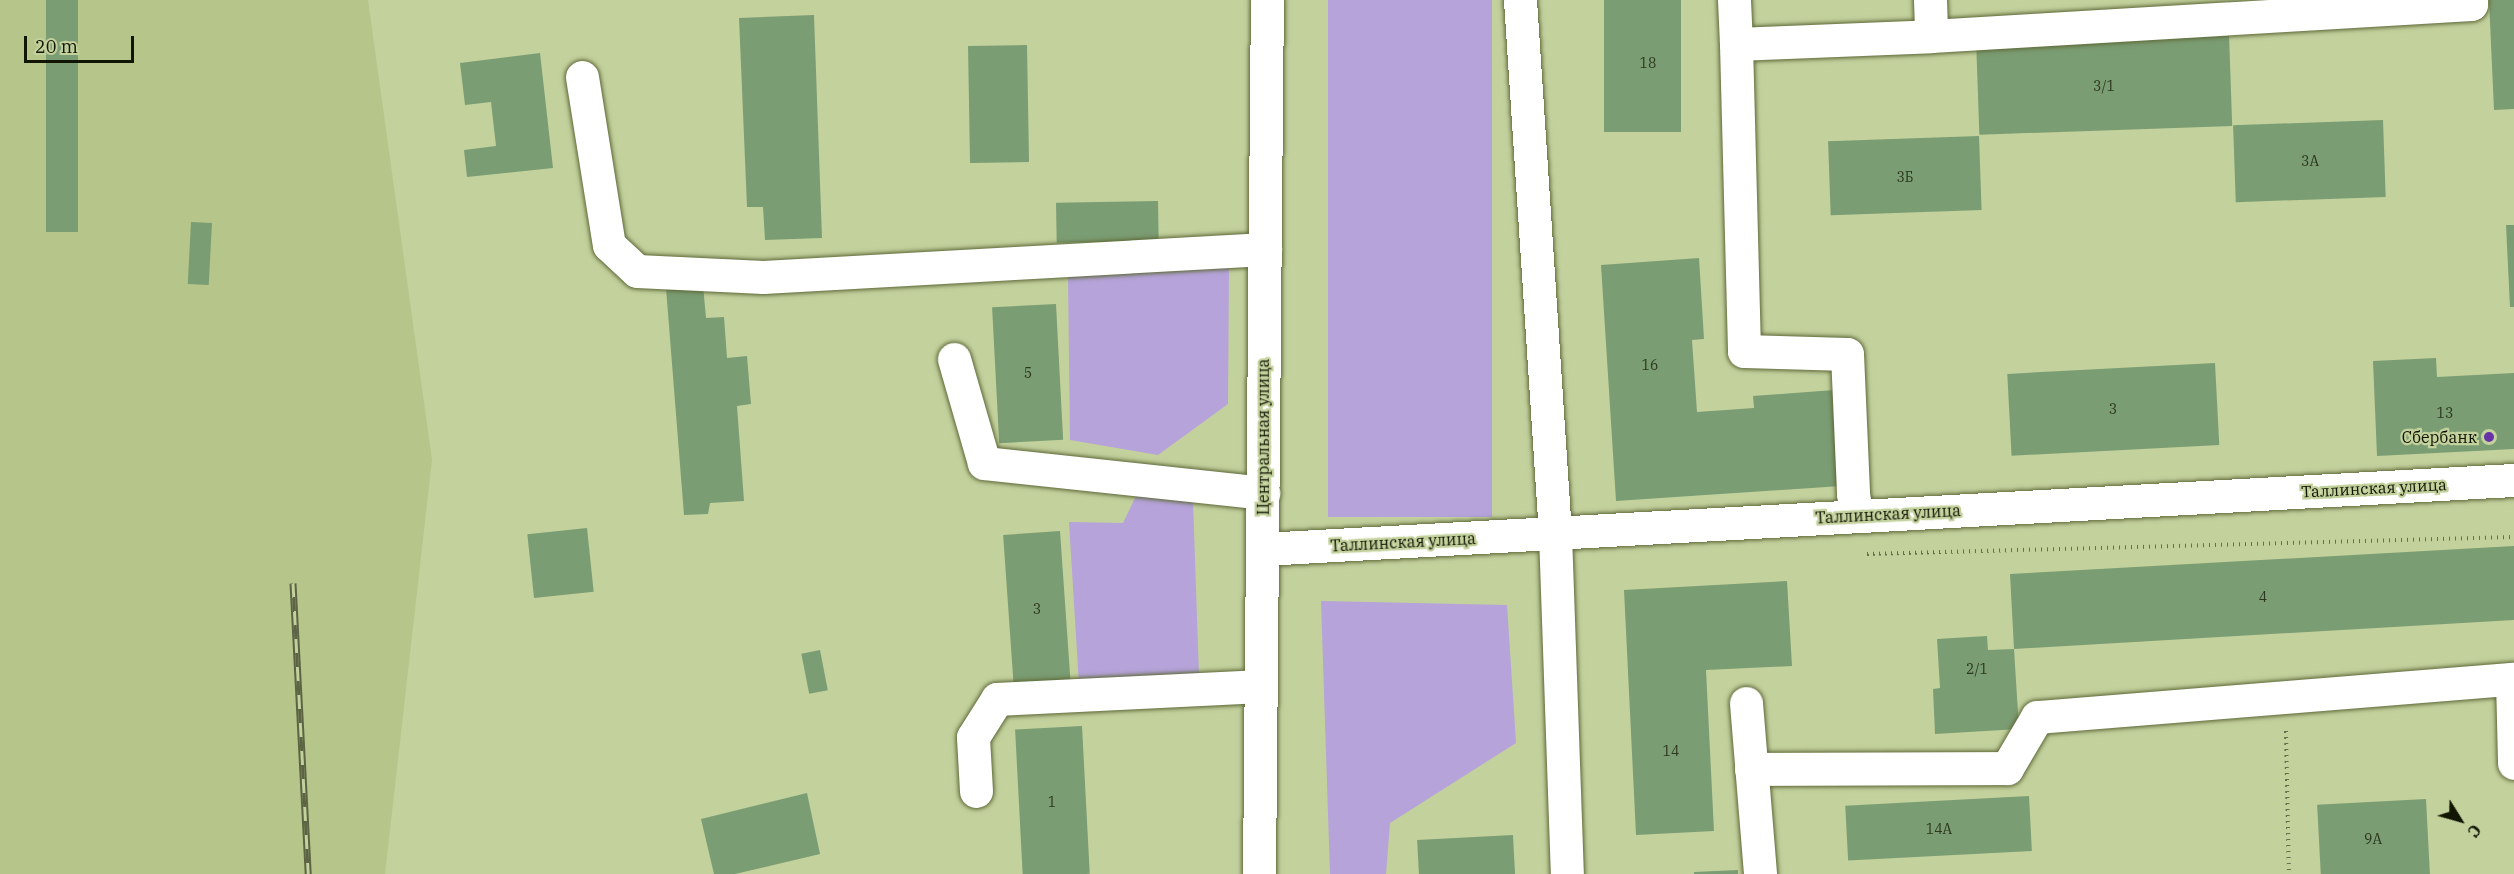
<!DOCTYPE html>
<meta charset="utf-8">
<style>
body{margin:0}
#map{position:relative;width:2514px;height:874px;overflow:hidden;background:#c3d19d;font-family:"IBM Plex Serif",serif}
div>[style]{position:absolute}
[style*='--x']{left:calc(var(--x)*1px);top:calc(var(--y)*1px);width:calc(var(--w)*1px);rotate:calc(var(--a)*1deg)}
.built>*{inset:0;background:#b6c58a}
.green>*{inset:0;background:#b5a3da;transform-origin:0 0}
.building>*{inset:0;background:#7b9d73;transform-origin:0 0}
.path>*{height:4px;margin-top:-2px;transform-origin:0;background:repeating-linear-gradient(90deg,#67704d 0 1.5px,transparent 0 6px)}
.roads{filter:drop-shadow(0 0 2px #5e6939) drop-shadow(0 0 2px #5e6939)}
.minor>*{height:33px;margin:-16.5px;padding:0 16.5px;transform-origin:16.5px;border-radius:16.5px;background:#fff}
.major>*{height:33px;margin:-16.5px;padding:0 16.5px;transform-origin:16.5px;border-radius:16.5px;background:#fff}
.rail>*{height:7px;margin-top:-3.5px;transform-origin:0;background:repeating-linear-gradient(90deg,#c3d19d 0 14px,#5c6444 0 28px);box-sizing:border-box;border-block:2px solid #5c6444}
.dots>*{width:16px;height:16px;translate:-50% -50%;box-sizing:border-box;border:3px solid #c3d19d;border-radius:50%}
span{translate:-50% -50%;white-space:nowrap;text-align:center;line-height:1.15;-webkit-text-stroke:4.5px #c3d19d;paint-order:stroke}
.number-label{font-size:14px;color:#2c371f}
.number-label span{-webkit-text-stroke-width:0}
.street-label{font-size:16px;color:#111503}
.poi-label{font-size:16px;color:#111503}
.right{translate:-100% -50%;text-align:right}
.north{position:absolute;left:2430px;top:790px;width:60px;height:60px;-webkit-text-stroke:4px #c3d19d;paint-order:stroke;rotate:127deg;font-size:16px;font-weight:700;line-height:24px;text-align:center;color:#111503}
.north::after{content:'';display:block;margin:auto;width:21px;height:27px;background:#111503;clip-path:polygon(50% 0,100% 100%,50% 72%,0 100%)}
.scale{position:absolute;left:24px;top:36px;width:110px;height:27px;box-sizing:border-box;border:3px solid #111503;border-top:0;padding-left:8px;font-size:18px;line-height:21px;white-space:nowrap;color:#111503;-webkit-text-stroke:4px #c3d19d;paint-order:stroke}
</style>
<div id="map">
<div class="built">
<i style="clip-path:polygon(0 0,368px 0,432px 460px,385px 874px,0 874px)"></i>
</div>
<div class="green">
<i style="left:1328px;top:0;width:164px;height:517px"></i>
<i style="clip-path:polygon(1229px 265px,1228px 404px,1158px 455px,1070px 440px,1068px 276px)"></i>
<i style="clip-path:polygon(1136px 496px,1193px 502px,1199px 676px,1079px 685px,1069px 522px,1123px 523px)"></i>
<i style="clip-path:polygon(1321px 601px,1507px 605px,1516px 743px,1390px 823px,1386px 874px,1330px 874px)"></i>
</div>
<div class="building">
<i style="left:46px;top:0;width:32px;height:232px"></i>
<i style="left:1604px;top:0;width:77px;height:132px"></i>
<i style="clip-path:polygon(2489px 0,2514px 0,2514px 109px,2494px 110px)"></i>
<i style="clip-path:polygon(814px 15px,822px 238px,765px 240px,763px 207px,747px 207px,739px 18px)"></i>
<i style="left:2229px;top:34px;width:92px;height:253px;rotate:88deg"></i>
<i style="left:1027px;top:45px;width:117px;height:59px;rotate:89deg"></i>
<i style="clip-path:polygon(540px 53px,553px 168px,467px 177px,464px 150px,496px 146px,491px 102px,465px 105px,460px 63px)"></i>
<i style="left:2383px;top:120px;width:77px;height:150px;rotate:88deg"></i>
<i style="left:1979px;top:136px;width:74px;height:151px;rotate:88deg"></i>
<i style="left:1158px;top:201px;width:40px;height:102px;rotate:89deg"></i>
<i style="left:191px;top:222px;width:21px;height:62px;rotate:3deg"></i>
<i style="clip-path:polygon(2506px 225px,2514px 225px,2514px 307px,2510px 307px)"></i>
<i style="clip-path:polygon(1699px 258px,1704px 339px,1692px 340px,1697px 412px,1754px 408px,1753px 396px,1834px 390px,1841px 486px,1616px 501px,1601px 265px)"></i>
<i style="clip-path:polygon(703px 285px,706px 318px,724px 317px,727px 358px,747px 356px,751px 404px,737px 406px,744px 501px,710px 503px,708px 514px,684px 515px,666px 288px)"></i>
<i style="left:1056px;top:304px;width:136px;height:64px;rotate:87deg"></i>
<i style="clip-path:polygon(2436px 358px,2437px 377px,2514px 373px,2514px 449px,2377px 456px,2373px 361px)"></i>
<i style="left:2215px;top:363px;width:82px;height:208px;rotate:87deg"></i>
<i style="left:587px;top:528px;width:64px;height:60px;rotate:84deg"></i>
<i style="left:1060px;top:531px;width:152px;height:57px;rotate:86deg"></i>
<i style="clip-path:polygon(2514px 546px,2514px 620px,2014px 649px,2019px 729px,1935px 734px,1933px 689px,1940px 688px,1937px 639px,1987px 636px,1988px 650px,2014px 649px,2010px 574px)"></i>
<i style="clip-path:polygon(1787px 581px,1792px 666px,1706px 670px,1714px 831px,1636px 835px,1624px 590px)"></i>
<i style="left:820px;top:650px;width:41px;height:19px;rotate:79deg"></i>
<i style="left:1082px;top:726px;width:148px;height:67px;rotate:87deg"></i>
<i style="clip-path:polygon(807px 793px,820px 854px,735px 874px,714px 874px,701px 819px)"></i>
<i style="left:2029px;top:796px;width:55px;height:184px;rotate:87deg"></i>
<i style="left:2426px;top:799px;width:75px;height:109px;rotate:87deg"></i>
<i style="left:1513px;top:835px;width:39px;height:96px;rotate:87deg"></i>
<i style="clip-path:polygon(1738px 870px,1738px 874px,1694px 874px,1694px 872px)"></i>
</div>
<div class="path">
<i style="--x:1867;--y:554;--w:647;--a:-1.51"></i>
<i style="--x:2286;--y:731;--w:143;--a:88.8"></i>
</div>
<div class="roads">
<div class="minor">
<i style="--x:1520;--y:0;--w:535;--a:86.25"></i>
<i style="--x:1555;--y:534;--w:340;--a:88"></i>
<i style="--x:1734;--y:0;--w:44;--a:87.4"></i>
<i style="--x:1736;--y:44;--w:195;--a:-2.3"></i>
<i style="--x:1931;--y:36;--w:541;--a:-3.39"></i>
<i style="--x:2471;--y:4;--w:4;--a:-90"></i>
<i style="--x:1930;--y:0;--w:36;--a:88"></i>
<i style="--x:1736;--y:44;--w:307;--a:88.5"></i>
<i style="--x:1744;--y:351;--w:103;--a:1.7"></i>
<i style="--x:1847;--y:354;--w:140;--a:87.5"></i>
<i style="--x:1853;--y:494;--w:22;--a:80"></i>
<i style="--x:582;--y:77;--w:170;--a:80.9"></i>
<i style="--x:609;--y:245;--w:38;--a:43"></i>
<i style="--x:637;--y:271;--w:126;--a:2.7"></i>
<i style="--x:763;--y:277;--w:503;--a:-3.19"></i>
<i style="--x:954;--y:359;--w:108;--a:73.9"></i>
<i style="--x:984;--y:463;--w:281;--a:6.1"></i>
<i style="--x:1263;--y:549;--w:1253;--a:-3.16"></i>
<i style="--x:1746;--y:703;--w:172;--a:85.3"></i>
<i style="--x:1751;--y:769;--w:256;--a:-0.2"></i>
<i style="--x:2007;--y:768;--w:59;--a:-59.5"></i>
<i style="--x:2037;--y:717;--w:477;--a:-4.6"></i>
<i style="--x:2512;--y:679;--w:84;--a:88.6"></i>
<i style="--x:976;--y:791;--w:54;--a:-93.2"></i>
<i style="--x:973;--y:737;--w:45;--a:-57.7"></i>
<i style="--x:997;--y:699;--w:264;--a:-2.8"></i>
</div>
<div class="major">
<i style="--x:1259;--y:874;--w:874;--a:-89.48"></i>
</div>
</div>
<div class="rail">
<i style="--x:293;--y:583;--w:291;--a:87"></i>
</div>
<div class="dots">
<i style="left:2489px;top:437px;background:#6731a8"></i>
</div>
<div class="number-label">
<span style="left:1648px;top:63px">18</span>
<span style="left:2104px;top:86px">3/1</span>
<span style="left:2310px;top:161px">3А</span>
<span style="left:1905px;top:177px">3Б</span>
<span style="left:1650px;top:365px">16</span>
<span style="left:1028px;top:373px">5</span>
<span style="left:2113px;top:409px">3</span>
<span style="left:2445px;top:413px">13</span>
<span style="left:2263px;top:597px">4</span>
<span style="left:1037px;top:609px">3</span>
<span style="left:1977px;top:669px">2/1</span>
<span style="left:1671px;top:751px">14</span>
<span style="left:1052px;top:802px">1</span>
<span style="left:1939px;top:829px">14А</span>
<span style="left:2373px;top:839px">9А</span>
</div>
<div class="street-label">
<span style="left:1263px;top:437px;rotate:-90deg">Центральная улица</span>
<span style="left:2374px;top:488px;rotate:-3deg">Таллинская улица</span>
<span style="left:1888px;top:514px;rotate:-3deg">Таллинская улица</span>
<span style="left:1403px;top:542px;rotate:-3deg">Таллинская улица</span>
</div>
<div class="poi-label">
<span class="right" style="left:2477px;top:437px">Сбербанк</span>
</div>
<div class="north">С</div>
<div class="scale">20 m</div>
</div>
